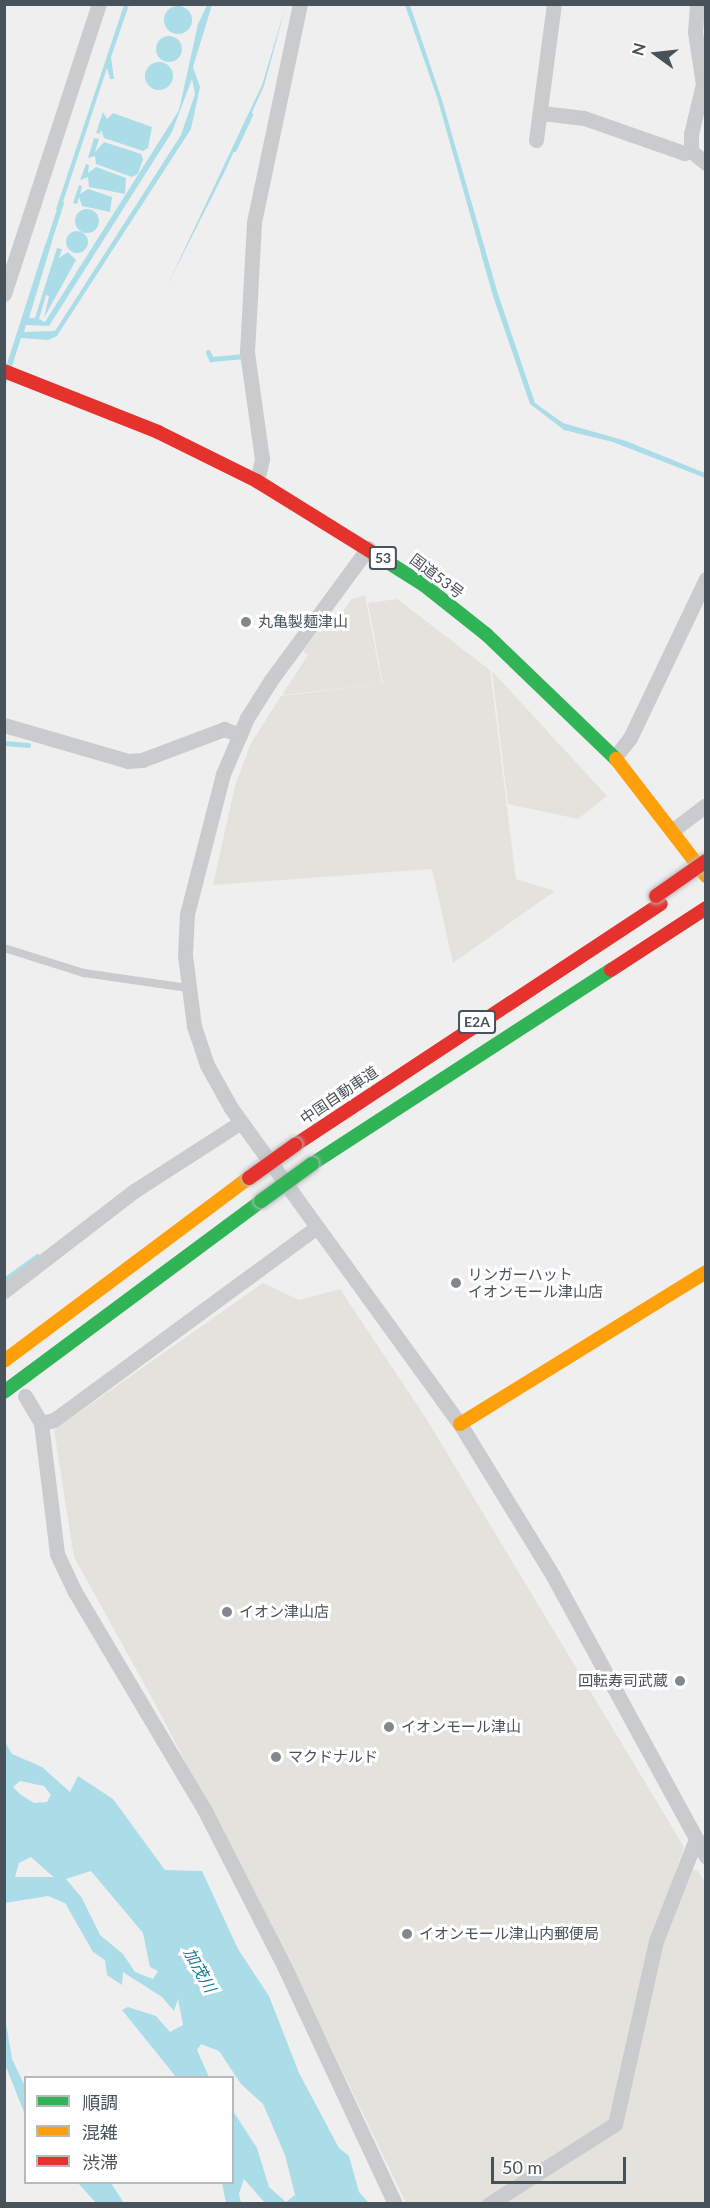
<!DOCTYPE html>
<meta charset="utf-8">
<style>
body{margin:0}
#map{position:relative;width:710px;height:2208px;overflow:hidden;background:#f0efef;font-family:Lato,"Noto Sans JP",sans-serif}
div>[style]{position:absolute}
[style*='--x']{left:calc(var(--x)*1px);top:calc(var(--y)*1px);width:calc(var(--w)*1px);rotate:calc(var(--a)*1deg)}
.commercial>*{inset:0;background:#e4e2dc}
.water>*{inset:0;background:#abdde9}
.round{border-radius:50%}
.stream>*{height:5px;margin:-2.5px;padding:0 2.5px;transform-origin:2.5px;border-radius:2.5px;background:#abdde9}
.lane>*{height:8px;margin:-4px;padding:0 4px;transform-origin:4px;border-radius:4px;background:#c9cbcd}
.street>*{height:15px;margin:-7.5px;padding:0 7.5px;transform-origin:7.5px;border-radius:7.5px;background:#c9cbcd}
.fast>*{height:14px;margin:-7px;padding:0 7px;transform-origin:7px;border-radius:7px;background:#30b455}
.slow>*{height:14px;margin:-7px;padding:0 7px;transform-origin:7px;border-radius:7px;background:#ff9f0a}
.jam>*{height:14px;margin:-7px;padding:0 7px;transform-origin:7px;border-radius:7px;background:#e5322d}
.bridges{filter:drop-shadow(0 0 2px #b5b9be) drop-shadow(0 0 2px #b5b9be)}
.fast-bridge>*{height:14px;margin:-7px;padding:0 7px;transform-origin:7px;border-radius:7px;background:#30b455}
.jam-bridge>*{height:14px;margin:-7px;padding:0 7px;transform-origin:7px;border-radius:7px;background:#e5322d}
.dots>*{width:16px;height:16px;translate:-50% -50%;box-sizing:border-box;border:3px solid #fff;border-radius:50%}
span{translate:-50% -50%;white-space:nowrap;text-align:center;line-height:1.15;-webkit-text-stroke:6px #fff;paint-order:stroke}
.shield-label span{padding:2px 4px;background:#fff;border:2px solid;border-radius:4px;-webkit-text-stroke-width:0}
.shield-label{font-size:14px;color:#47525a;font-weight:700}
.street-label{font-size:15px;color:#47525a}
.poi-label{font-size:15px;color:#47525a}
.left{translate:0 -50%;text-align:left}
.right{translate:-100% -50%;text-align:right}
.water-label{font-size:16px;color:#157f99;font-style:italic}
.frame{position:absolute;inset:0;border:6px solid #47525a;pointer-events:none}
.legend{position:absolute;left:24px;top:2076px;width:210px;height:108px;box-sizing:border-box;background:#fff;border:2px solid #b5babd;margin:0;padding:8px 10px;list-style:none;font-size:18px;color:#47525a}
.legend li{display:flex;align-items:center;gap:12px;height:30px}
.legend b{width:30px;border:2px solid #b5babd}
.north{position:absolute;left:626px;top:24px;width:60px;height:60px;-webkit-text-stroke:4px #fff;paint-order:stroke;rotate:285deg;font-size:16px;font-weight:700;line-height:24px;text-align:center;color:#47525a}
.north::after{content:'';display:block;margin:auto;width:21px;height:27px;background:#47525a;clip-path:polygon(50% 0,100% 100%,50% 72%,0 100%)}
.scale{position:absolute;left:491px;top:2157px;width:135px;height:27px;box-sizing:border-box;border:3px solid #47525a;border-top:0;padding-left:8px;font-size:18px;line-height:21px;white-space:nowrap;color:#47525a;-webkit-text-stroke:4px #fff;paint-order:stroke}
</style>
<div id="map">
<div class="commercial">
<i style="clip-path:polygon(365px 595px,382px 684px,282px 695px,308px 655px,303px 651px,325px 622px,333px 624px,352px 599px)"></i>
<i style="clip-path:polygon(397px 599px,490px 670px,516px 879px,555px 891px,453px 963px,432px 869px,213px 885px,235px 786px,251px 743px,281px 696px,383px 684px,368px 603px)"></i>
<i style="clip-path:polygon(492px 671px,607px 796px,578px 819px,508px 804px)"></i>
<i style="clip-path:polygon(263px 1283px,299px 1300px,340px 1289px,424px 1415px,684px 1847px,648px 1952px,609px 2122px,481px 2203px,406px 2203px,314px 2012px,159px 1711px,74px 1557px,54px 1430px)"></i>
<i style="clip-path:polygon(691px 1869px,698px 1871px,706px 1884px,705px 2203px,501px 2204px,620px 2129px,662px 1943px)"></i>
</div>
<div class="water">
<i style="clip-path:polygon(124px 5px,129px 5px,111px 57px,114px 79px,110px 79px,107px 68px,60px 211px,56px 209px)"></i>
<i style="clip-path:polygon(evenodd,207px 5px,212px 5px,193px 67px,200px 87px,191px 129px,57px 336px,48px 340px,21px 338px,5px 388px,5px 370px,45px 245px,53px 238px,29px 318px,35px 318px,57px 248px,62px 249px,59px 258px,68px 252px,76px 260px,44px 318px,49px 296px,46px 295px,39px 319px,45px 322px,179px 110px,198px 24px,207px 5px,192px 79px,195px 94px,181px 135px,55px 331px,24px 332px,26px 325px,49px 326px,172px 132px,192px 79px)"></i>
<i style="clip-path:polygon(286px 5px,264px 86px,224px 173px,167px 286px,262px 85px)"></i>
<i style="clip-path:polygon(405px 5px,410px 5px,442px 100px,498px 294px,535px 403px,563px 423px,626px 441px,705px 473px,705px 478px,613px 442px,564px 430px,530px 404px,493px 296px,437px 97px)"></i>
<i class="round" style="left:164px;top:6px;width:28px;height:28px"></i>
<i class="round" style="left:156px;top:36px;width:26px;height:26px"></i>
<i class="round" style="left:145px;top:62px;width:28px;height:28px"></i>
<i style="clip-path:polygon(103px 112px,107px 119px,113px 113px,152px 127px,148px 148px,143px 151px,104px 138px,101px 130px,100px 134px,96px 133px)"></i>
<i style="clip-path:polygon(94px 138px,99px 139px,95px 152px,104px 142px,141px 154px,143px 159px,138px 174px,132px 177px,96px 164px,95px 156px,88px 158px)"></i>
<i style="clip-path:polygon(86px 164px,89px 165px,88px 173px,96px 167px,126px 178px,125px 194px,89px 187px,88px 177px,80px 180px)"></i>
<i style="clip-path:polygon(79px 185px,82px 186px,80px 194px,88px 189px,112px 197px,110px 212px,82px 206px,79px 197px,77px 204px,73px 203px)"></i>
<i class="round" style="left:75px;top:209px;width:24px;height:24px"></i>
<i class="round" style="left:66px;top:231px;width:22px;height:22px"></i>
<i style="clip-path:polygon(evenodd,5px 1742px,12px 1754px,42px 1767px,70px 1792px,78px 1776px,113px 1799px,165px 1870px,202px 1871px,238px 1949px,269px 1996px,299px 2073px,339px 2148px,349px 2156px,359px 2192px,369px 2203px,265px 2203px,244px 2179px,239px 2194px,241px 2203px,226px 2203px,222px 2183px,232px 2182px,233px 2111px,257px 2148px,269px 2187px,286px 2202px,295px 2195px,285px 2155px,263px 2104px,241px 2084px,219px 2051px,201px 2044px,197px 2050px,209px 2077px,176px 2077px,122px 2010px,128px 2007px,156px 2016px,170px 2032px,183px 2025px,178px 1999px,174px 2011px,162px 1997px,123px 1972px,122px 1985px,107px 1975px,105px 1960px,93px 1952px,65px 1903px,48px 1896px,5px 1903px,5px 1742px,20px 1781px,44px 1786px,51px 1795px,47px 1802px,34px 1803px,21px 1795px,13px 1787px,20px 1781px,5px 1742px,31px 1857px,50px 1874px,54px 1877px,15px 1877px,19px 1863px,31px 1857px,5px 1742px,91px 1871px,143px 1933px,150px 1967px,158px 1971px,153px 1979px,135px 1972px,123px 1954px,100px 1935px,82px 1898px,66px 1879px,91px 1871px)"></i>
<i style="clip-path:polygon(5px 2017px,12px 2059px,25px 2086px,25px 2115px,5px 2064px)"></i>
<i style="clip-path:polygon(78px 2183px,111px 2183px,124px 2203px,96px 2203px)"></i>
</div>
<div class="stream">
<i style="--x:234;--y:149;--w:38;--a:-65"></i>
<i style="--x:47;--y:246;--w:45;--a:-72"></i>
<i style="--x:208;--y:352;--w:8;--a:67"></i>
<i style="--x:211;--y:359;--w:34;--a:-5"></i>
<i style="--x:4;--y:743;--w:24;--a:5"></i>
<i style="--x:4;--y:1280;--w:41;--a:-36"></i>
</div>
<div class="lane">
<i style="--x:4;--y:948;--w:84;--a:17.4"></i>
<i style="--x:84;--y:973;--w:105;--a:8.2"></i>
</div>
<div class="street">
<i style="--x:697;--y:4;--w:28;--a:94"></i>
<i style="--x:695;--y:32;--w:53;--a:81.3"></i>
<i style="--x:703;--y:84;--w:51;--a:103.5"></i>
<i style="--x:691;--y:134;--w:17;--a:90"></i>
<i style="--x:691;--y:151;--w:19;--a:39"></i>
<i style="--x:542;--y:113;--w:42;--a:6.8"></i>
<i style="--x:584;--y:118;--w:106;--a:19.3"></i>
<i style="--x:684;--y:153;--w:7;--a:-16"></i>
<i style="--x:536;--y:140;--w:137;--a:-82.5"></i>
<i style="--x:4;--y:294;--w:305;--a:-71.9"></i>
<i style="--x:257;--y:481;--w:23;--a:-77"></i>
<i style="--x:262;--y:459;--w:108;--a:-98"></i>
<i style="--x:247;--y:352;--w:130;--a:-86.9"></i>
<i style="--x:254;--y:222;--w:223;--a:-78.1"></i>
<i style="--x:368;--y:548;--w:164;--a:126.3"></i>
<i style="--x:271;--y:680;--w:45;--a:122.3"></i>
<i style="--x:247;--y:718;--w:61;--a:113.2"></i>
<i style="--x:223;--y:774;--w:145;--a:104.4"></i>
<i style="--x:187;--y:914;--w:41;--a:92.8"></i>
<i style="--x:185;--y:955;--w:72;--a:82.8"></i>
<i style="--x:194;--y:1026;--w:41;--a:71.6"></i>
<i style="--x:207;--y:1065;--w:49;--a:60.8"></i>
<i style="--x:231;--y:1108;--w:390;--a:54.1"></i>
<i style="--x:460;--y:1424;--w:178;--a:58.5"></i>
<i style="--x:553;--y:1576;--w:320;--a:61.4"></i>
<i style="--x:4;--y:725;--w:129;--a:16.2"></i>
<i style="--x:128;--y:761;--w:14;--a:-4"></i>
<i style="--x:142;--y:760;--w:88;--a:-20.7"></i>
<i style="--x:224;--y:729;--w:17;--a:21"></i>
<i style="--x:615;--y:757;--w:24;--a:-52"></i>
<i style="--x:630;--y:738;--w:176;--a:-64.5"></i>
<i style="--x:673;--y:830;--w:41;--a:-37.1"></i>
<i style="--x:4;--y:1291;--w:164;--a:-37.6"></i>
<i style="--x:134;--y:1191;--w:127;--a:-32.8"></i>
<i style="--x:25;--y:1396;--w:31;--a:59"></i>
<i style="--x:41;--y:1423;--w:13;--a:-13"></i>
<i style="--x:54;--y:1420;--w:324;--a:-36.3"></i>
<i style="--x:41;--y:1423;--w:132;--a:83"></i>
<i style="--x:57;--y:1554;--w:42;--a:64.7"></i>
<i style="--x:75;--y:1592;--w:252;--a:59.3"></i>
<i style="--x:204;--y:1809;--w:178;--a:63"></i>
<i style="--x:285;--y:1968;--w:260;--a:65"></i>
<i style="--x:489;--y:2204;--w:149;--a:-32.4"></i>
<i style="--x:615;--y:2124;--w:188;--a:-77.4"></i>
<i style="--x:656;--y:1941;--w:110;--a:-68.6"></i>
</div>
<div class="fast">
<i style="--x:386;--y:561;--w:45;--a:32.3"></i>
<i style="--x:424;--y:585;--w:80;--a:38.4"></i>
<i style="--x:487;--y:635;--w:179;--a:43.9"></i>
<i style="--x:312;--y:1164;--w:356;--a:-33"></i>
<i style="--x:4;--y:1392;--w:320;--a:-36.6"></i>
</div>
<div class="slow">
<i style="--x:616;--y:759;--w:148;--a:52.4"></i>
<i style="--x:4;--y:1361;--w:306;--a:-36.8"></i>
<i style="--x:460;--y:1424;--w:289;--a:-31.7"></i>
</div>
<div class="jam">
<i style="--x:4;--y:371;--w:166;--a:21.6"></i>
<i style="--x:158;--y:432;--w:110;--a:26.3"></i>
<i style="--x:257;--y:481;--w:152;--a:31.8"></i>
<i style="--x:611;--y:970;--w:113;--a:-33.1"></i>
<i style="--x:295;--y:1145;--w:438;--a:-33.4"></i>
</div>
<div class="bridges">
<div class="fast-bridge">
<i style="--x:261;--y:1201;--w:63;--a:-36"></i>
</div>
<div class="jam-bridge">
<i style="--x:656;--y:896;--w:61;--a:-35"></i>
<i style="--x:249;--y:1178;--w:57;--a:-35.7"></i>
</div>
</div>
<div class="dots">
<i style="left:246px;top:622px;background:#82898e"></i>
<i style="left:456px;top:1283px;background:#82898e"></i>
<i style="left:227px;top:1612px;background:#82898e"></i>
<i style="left:680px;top:1681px;background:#82898e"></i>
<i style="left:389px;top:1727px;background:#82898e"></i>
<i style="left:276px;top:1757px;background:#82898e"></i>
<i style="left:407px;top:1934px;background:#82898e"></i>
</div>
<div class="shield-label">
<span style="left:383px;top:558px">53</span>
<span style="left:477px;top:1022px">E2A</span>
</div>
<div class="street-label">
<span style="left:437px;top:576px;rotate:37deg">国道53号</span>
<span style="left:339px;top:1095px;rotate:-34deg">中国自動車道</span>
</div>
<div class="poi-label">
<span class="left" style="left:258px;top:622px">丸亀製麺津山</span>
<span class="left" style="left:468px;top:1283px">リンガーハット<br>イオンモール津山店</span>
<span class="left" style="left:239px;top:1612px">イオン津山店</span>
<span class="right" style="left:668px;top:1681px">回転寿司武蔵</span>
<span class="left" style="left:401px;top:1727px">イオンモール津山</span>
<span class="left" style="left:288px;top:1757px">マクドナルド</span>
<span class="left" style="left:419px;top:1934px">イオンモール津山内郵便局</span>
</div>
<div class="water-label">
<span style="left:200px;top:1970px;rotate:61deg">加茂川</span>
</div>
<div class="frame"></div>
<ul class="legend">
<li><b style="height:8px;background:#30b455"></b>順調</li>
<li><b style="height:8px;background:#ff9f0a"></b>混雑</li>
<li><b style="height:8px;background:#e5322d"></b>渋滞</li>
</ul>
<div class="north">N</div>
<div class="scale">50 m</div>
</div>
